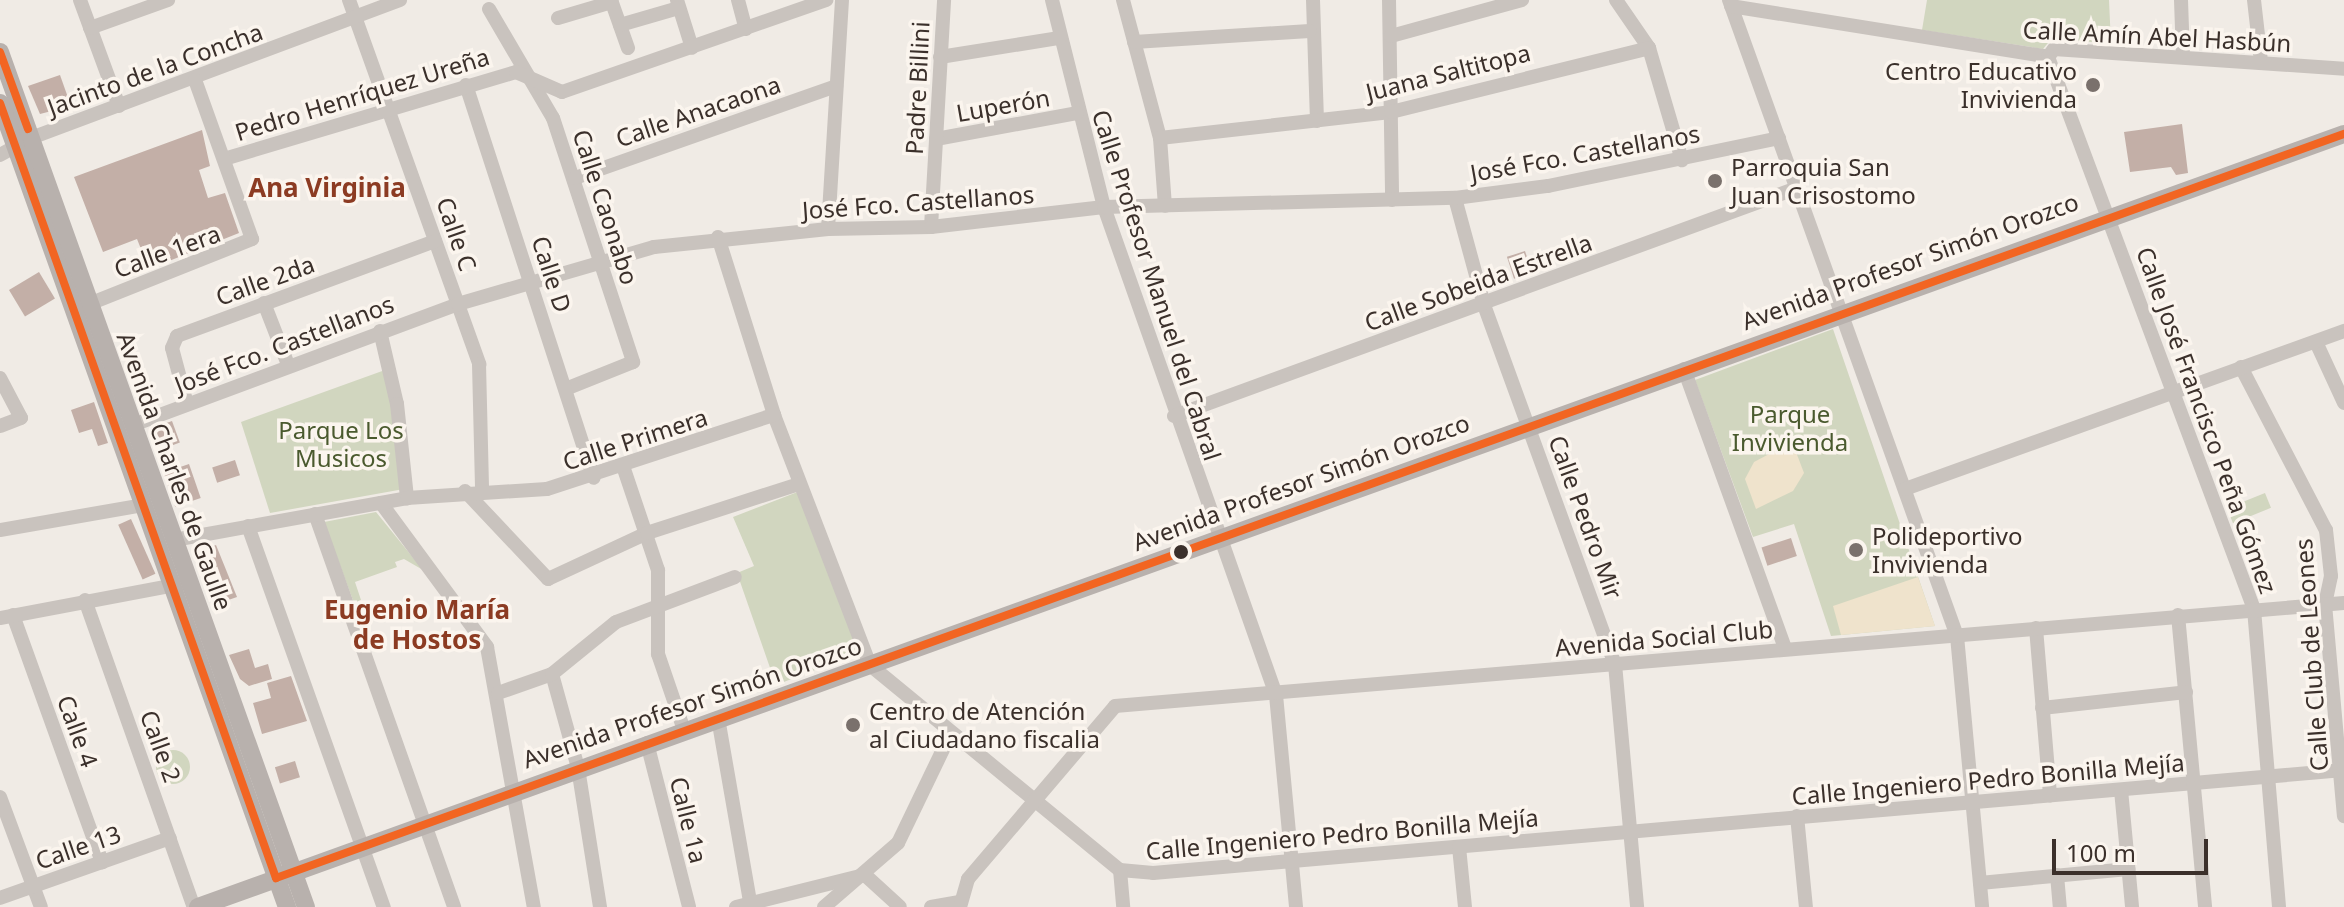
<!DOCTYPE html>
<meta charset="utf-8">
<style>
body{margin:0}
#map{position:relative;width:2344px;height:907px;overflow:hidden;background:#f0ebe5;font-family:"Noto Sans",sans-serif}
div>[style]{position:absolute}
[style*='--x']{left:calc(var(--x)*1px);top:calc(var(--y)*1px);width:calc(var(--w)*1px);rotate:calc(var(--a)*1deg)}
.green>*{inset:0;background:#d1d6bf;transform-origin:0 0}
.round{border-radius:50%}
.sand>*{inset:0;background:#efe3cc}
.building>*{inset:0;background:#c3afa7;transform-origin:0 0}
.minor>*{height:14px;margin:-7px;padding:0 7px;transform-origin:7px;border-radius:7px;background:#c9c3be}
.major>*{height:18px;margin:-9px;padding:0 9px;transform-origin:9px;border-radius:9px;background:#b8b1ad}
.bus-1>*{height:8px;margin:-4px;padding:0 4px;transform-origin:4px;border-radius:4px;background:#f26522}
.dots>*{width:22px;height:22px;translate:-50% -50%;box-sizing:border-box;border:4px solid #fbf5ee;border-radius:50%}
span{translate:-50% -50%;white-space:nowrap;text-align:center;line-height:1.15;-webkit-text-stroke:7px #fbf5ee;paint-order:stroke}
.street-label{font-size:24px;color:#3b302b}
.poi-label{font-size:24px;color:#3b302b}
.right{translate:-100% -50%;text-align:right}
.left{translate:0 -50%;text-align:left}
.park-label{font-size:24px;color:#4a5a2e}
.neighbourhood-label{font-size:26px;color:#8c3b22;font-weight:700}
.scale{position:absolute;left:2052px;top:839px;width:156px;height:36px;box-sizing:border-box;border:4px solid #3b302b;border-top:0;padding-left:10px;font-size:24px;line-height:28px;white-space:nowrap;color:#3b302b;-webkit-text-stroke:6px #fbf5ee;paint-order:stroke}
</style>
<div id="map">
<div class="green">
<i style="clip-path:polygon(1927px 0,2109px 0,2111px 44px,2052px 38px,2043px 49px,1922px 30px)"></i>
<i style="clip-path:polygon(1833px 329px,1889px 492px,1935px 626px,1831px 636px,1794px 524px,1753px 537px,1695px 380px)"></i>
<i style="clip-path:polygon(385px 370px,404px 489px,270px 513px,241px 422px)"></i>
<i style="clip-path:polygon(800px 491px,859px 653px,776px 685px,737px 573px,754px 566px,733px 517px)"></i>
<i style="left:2265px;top:493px;width:16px;height:41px;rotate:68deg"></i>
<i style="clip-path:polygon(376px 512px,423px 570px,404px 559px,395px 562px,397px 567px,355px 582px,361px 600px,354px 603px,324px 522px)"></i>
<i class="round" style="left:156px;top:750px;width:34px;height:34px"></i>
</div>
<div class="sand">
<i style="clip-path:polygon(1773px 452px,1796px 452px,1804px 473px,1793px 491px,1756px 509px,1745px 479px,1754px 462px)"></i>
<i style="clip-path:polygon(1918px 577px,1935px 626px,1841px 635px,1833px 606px)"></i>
</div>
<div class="building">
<i style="clip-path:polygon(60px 75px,71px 106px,40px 114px,28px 86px)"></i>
<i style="clip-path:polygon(2182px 124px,2188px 173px,2176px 175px,2171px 167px,2130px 172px,2124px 132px)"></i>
<i style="clip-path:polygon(202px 130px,210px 166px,199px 170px,208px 198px,225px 193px,239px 233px,149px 269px,137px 239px,103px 252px,74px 177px)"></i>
<i style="left:1525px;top:251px;width:23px;height:19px;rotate:72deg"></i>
<i style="left:39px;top:272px;width:31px;height:35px;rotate:59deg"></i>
<i style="clip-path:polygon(94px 402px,108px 443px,98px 446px,92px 429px,79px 433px,71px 410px)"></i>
<i style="left:172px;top:421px;width:23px;height:22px;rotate:70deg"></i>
<i style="left:235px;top:460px;width:16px;height:24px;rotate:72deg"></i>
<i style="left:189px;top:464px;width:36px;height:27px;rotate:71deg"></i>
<i style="left:131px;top:519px;width:60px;height:14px;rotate:66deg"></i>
<i style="left:1791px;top:538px;width:19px;height:31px;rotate:72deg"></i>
<i style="clip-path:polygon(216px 545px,237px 597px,214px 605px,203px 550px)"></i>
<i style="clip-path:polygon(249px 649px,255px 668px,268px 664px,272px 679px,249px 686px,240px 679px,229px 655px)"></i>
<i style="clip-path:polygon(291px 676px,307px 721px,262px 734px,253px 703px,271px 698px,267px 683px)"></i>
<i style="left:295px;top:761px;width:17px;height:21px;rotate:73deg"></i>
</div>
<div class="minor">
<i style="--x:80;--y:0;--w:113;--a:69.8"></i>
<i style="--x:349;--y:0;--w:387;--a:70.3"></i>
<i style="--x:479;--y:364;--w:126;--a:88.6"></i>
<i style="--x:611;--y:0;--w:51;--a:70.5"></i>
<i style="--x:677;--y:0;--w:50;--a:72.6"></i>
<i style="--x:738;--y:0;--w:30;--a:75"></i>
<i style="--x:1052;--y:0;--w:213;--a:75.9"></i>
<i style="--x:1104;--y:207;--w:517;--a:70.58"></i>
<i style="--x:1276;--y:695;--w:213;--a:84.6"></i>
<i style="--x:1123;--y:0;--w:143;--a:75"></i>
<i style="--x:1160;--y:138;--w:68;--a:85.8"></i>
<i style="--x:1313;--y:0;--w:121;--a:88.1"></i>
<i style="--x:1389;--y:0;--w:200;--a:89.1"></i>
<i style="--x:1616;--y:0;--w:58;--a:55.5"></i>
<i style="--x:1649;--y:48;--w:117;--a:73.6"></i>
<i style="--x:1729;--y:0;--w:676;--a:70.28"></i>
<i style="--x:1957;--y:636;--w:272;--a:84.7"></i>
<i style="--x:2181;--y:0;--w:56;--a:88"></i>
<i style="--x:2254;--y:0;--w:61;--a:83.5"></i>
<i style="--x:1731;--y:6;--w:321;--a:9.1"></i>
<i style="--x:2048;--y:57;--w:10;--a:-53"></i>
<i style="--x:2054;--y:49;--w:291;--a:3.9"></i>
<i style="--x:489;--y:9;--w:126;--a:59.6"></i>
<i style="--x:553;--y:118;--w:257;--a:71.8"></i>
<i style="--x:633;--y:362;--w:72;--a:158.1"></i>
<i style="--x:558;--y:18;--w:56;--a:-16.5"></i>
<i style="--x:620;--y:25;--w:61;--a:-16.1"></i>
<i style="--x:90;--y:28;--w:83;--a:-19.7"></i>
<i style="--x:1391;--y:36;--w:136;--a:-15.4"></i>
<i style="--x:1134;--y:42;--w:176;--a:-3.6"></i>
<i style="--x:940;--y:57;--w:121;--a:-9.1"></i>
<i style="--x:2048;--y:57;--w:589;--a:69.54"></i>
<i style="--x:2254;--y:609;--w:299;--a:85.2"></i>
<i style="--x:466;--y:85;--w:413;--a:72"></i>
<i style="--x:1160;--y:138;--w:232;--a:-6.4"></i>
<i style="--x:1391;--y:112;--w:266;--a:-13.9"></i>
<i style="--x:936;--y:139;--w:143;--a:-10.4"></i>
<i style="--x:0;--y:155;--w:35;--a:-29"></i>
<i style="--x:31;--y:138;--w:394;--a:-20.5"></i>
<i style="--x:224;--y:159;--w:305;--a:-16.6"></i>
<i style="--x:516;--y:72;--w:50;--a:23.5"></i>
<i style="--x:562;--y:92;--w:280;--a:-19.2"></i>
<i style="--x:575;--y:178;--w:277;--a:-19.4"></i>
<i style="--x:1455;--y:198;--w:111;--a:74.8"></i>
<i style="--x:1484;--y:305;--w:382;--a:70"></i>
<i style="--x:1615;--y:664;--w:244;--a:84.8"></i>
<i style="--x:931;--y:227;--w:227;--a:-86.7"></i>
<i style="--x:828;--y:229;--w:229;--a:-86.5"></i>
<i style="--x:718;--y:237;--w:187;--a:72.5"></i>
<i style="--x:774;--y:415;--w:268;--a:69"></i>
<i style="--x:870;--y:665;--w:323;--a:39.4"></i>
<i style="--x:1120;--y:870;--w:33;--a:5"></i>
<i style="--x:1153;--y:873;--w:1195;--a:-4.94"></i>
<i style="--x:264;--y:303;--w:63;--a:68.7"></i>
<i style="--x:84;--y:306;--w:181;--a:-21.7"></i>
<i style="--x:252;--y:239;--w:169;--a:-109.7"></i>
<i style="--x:380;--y:331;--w:75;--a:76.9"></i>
<i style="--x:397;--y:404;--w:95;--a:83.9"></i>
<i style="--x:2316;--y:342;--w:67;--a:65.3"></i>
<i style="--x:2241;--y:367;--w:184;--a:62.5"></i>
<i style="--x:2326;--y:530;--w:46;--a:83.8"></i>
<i style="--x:2331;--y:576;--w:29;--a:102"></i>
<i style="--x:2325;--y:604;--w:213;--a:84.9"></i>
<i style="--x:1684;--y:369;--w:297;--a:70.1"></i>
<i style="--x:0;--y:378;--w:45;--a:62.3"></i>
<i style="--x:21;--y:418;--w:22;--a:159"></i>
<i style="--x:187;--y:404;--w:58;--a:-105"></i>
<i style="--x:172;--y:348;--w:13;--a:-67"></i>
<i style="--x:177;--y:336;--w:275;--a:-20.2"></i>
<i style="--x:1174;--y:416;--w:663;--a:-20.1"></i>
<i style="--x:133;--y:425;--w:347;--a:-20.4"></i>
<i style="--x:458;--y:304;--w:204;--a:-16.2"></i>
<i style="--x:654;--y:247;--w:175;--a:-5.9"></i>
<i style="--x:828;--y:229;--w:103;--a:-1.1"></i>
<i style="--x:931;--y:227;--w:174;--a:-6.6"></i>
<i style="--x:1104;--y:207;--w:351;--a:-1.5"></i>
<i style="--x:1455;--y:198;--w:94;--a:-7.4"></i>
<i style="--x:1548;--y:186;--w:236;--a:-11.7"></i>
<i style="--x:624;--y:469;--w:107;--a:71.4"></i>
<i style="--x:658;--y:570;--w:84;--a:90"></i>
<i style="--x:658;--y:654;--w:80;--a:71.1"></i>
<i style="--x:1905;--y:489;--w:467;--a:-19.8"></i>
<i style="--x:465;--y:491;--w:121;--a:46.7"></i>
<i style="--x:548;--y:579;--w:109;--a:-24.9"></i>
<i style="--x:647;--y:533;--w:160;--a:-17.9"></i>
<i style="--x:381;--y:503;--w:179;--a:53.6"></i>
<i style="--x:487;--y:647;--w:264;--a:79.8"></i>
<i style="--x:315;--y:514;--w:417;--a:70.5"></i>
<i style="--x:248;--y:526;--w:405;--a:70.4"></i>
<i style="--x:0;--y:530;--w:145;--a:-9.9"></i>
<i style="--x:174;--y:540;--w:237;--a:-10.2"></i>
<i style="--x:407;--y:498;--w:140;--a:-3.7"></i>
<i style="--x:547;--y:489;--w:239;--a:-18.1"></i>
<i style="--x:85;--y:600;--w:326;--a:70.5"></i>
<i style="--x:13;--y:615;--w:263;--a:70.2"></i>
<i style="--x:2178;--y:615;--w:293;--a:84.7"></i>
<i style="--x:0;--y:618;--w:183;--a:-10.7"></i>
<i style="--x:2036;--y:628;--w:168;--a:85.2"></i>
<i style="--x:552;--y:674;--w:98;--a:74.5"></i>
<i style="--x:578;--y:768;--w:141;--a:81"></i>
<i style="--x:498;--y:693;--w:57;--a:-19.4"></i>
<i style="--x:552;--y:674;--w:82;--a:-39.1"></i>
<i style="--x:616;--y:622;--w:127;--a:-20.7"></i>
<i style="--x:2042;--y:708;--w:145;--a:-6.3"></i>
<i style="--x:718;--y:718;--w:192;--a:80.1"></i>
<i style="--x:647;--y:743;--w:169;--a:75.6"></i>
<i style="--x:2121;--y:790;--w:118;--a:84.6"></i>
<i style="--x:0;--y:797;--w:117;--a:69.6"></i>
<i style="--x:1797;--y:816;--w:91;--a:84.4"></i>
<i style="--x:1459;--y:847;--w:60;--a:84.3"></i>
<i style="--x:1120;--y:870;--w:37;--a:85"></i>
<i style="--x:865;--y:875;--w:47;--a:42.4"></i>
<i style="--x:2057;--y:875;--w:32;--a:85"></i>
<i style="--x:1980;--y:883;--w:149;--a:-5.4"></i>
<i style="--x:0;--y:898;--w:180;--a:-19.4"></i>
<i style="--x:736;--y:907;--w:132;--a:-14"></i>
<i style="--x:824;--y:907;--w:98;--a:-40.9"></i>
<i style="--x:898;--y:843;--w:122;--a:-64.3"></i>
<i style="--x:931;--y:907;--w:29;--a:-10"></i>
<i style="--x:960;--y:907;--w:29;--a:-74"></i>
<i style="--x:968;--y:879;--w:227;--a:-49.6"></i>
<i style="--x:1115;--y:706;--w:1233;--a:-4.79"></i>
</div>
<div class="major">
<i style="--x:0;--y:52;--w:908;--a:70.31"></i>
<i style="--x:0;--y:103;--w:854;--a:70.36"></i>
<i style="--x:198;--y:907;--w:2281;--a:-19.81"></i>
</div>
<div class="bus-1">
<i style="--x:0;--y:52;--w:82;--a:70"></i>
<i style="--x:0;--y:103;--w:823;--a:70.4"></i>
<i style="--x:276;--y:878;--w:2198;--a:-19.79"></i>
</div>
<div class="dots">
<i style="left:2093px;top:85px;background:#7a716c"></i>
<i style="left:1715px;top:181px;background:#7a716c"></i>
<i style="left:1856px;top:550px;background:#7a716c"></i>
<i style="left:1181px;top:552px;background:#3b302b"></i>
<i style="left:853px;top:725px;background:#7a716c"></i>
</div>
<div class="street-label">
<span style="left:2157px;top:36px;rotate:3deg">Calle Amín Abel Hasbún</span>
<span style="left:155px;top:69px;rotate:-20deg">Jacinto de la Concha</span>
<span style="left:1448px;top:72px;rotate:-14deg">Juana Saltitopa</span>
<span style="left:917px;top:88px;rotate:-87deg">Padre Billini</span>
<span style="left:362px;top:94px;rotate:-17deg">Pedro Henríquez Ureña</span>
<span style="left:1003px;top:105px;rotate:-10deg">Luperón</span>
<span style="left:698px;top:111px;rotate:-19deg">Calle Anacaona</span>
<span style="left:1585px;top:153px;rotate:-10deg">José Fco. Castellanos</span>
<span style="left:918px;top:202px;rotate:-4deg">José Fco. Castellanos</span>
<span style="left:606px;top:207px;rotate:72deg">Calle Caonabo</span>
<span style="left:457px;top:234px;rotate:71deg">Calle C</span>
<span style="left:167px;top:251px;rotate:-20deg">Calle 1era</span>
<span style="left:1910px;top:261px;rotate:-20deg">Avenida Profesor Simón Orozco</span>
<span style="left:552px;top:274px;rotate:72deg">Calle D</span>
<span style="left:265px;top:280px;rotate:-20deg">Calle 2da</span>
<span style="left:1478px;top:282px;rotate:-20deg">Calle Sobeida Estrella</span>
<span style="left:1157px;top:285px;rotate:72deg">Calle Profesor Manuel del Cabral</span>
<span style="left:284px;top:344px;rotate:-21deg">José Fco. Castellanos</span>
<span style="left:2207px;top:420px;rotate:70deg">Calle José Francisco Peña Gómez</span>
<span style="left:635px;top:439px;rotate:-18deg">Calle Primera</span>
<span style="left:175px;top:471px;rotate:70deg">Avenida Charles de Gaulle</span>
<span style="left:1301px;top:482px;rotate:-20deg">Avenida Profesor Simón Orozco</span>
<span style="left:1586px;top:517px;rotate:70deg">Calle Pedro Mir</span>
<span style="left:1664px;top:638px;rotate:-5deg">Avenida Social Club</span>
<span style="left:2311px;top:655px;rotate:-94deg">Calle Club de Leones</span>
<span style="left:692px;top:702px;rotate:-19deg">Avenida Profesor Simón Orozco</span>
<span style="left:78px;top:731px;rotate:70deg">Calle 4</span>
<span style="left:161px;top:746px;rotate:70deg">Calle 2</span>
<span style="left:1988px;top:779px;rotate:-5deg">Calle Ingeniero Pedro Bonilla Mejía</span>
<span style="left:689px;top:820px;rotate:76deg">Calle 1a</span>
<span style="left:1342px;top:834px;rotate:-5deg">Calle Ingeniero Pedro Bonilla Mejía</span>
<span style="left:78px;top:847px;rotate:-19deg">Calle 13</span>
</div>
<div class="poi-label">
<span class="right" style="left:2077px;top:85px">Centro Educativo<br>Invivienda</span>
<span class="left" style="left:1731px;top:181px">Parroquia San<br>Juan Crisostomo</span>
<span class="left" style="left:1872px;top:550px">Polideportivo<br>Invivienda</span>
<span class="left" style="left:869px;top:725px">Centro de Atención<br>al Ciudadano fiscalia</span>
</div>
<div class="park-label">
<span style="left:1790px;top:428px">Parque<br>Invivienda</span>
<span style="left:341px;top:444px">Parque Los<br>Musicos</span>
</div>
<div class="neighbourhood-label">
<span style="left:327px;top:188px">Ana Virginia</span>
<span style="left:417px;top:625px">Eugenio María<br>de Hostos</span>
</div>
<div class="scale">100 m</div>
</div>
